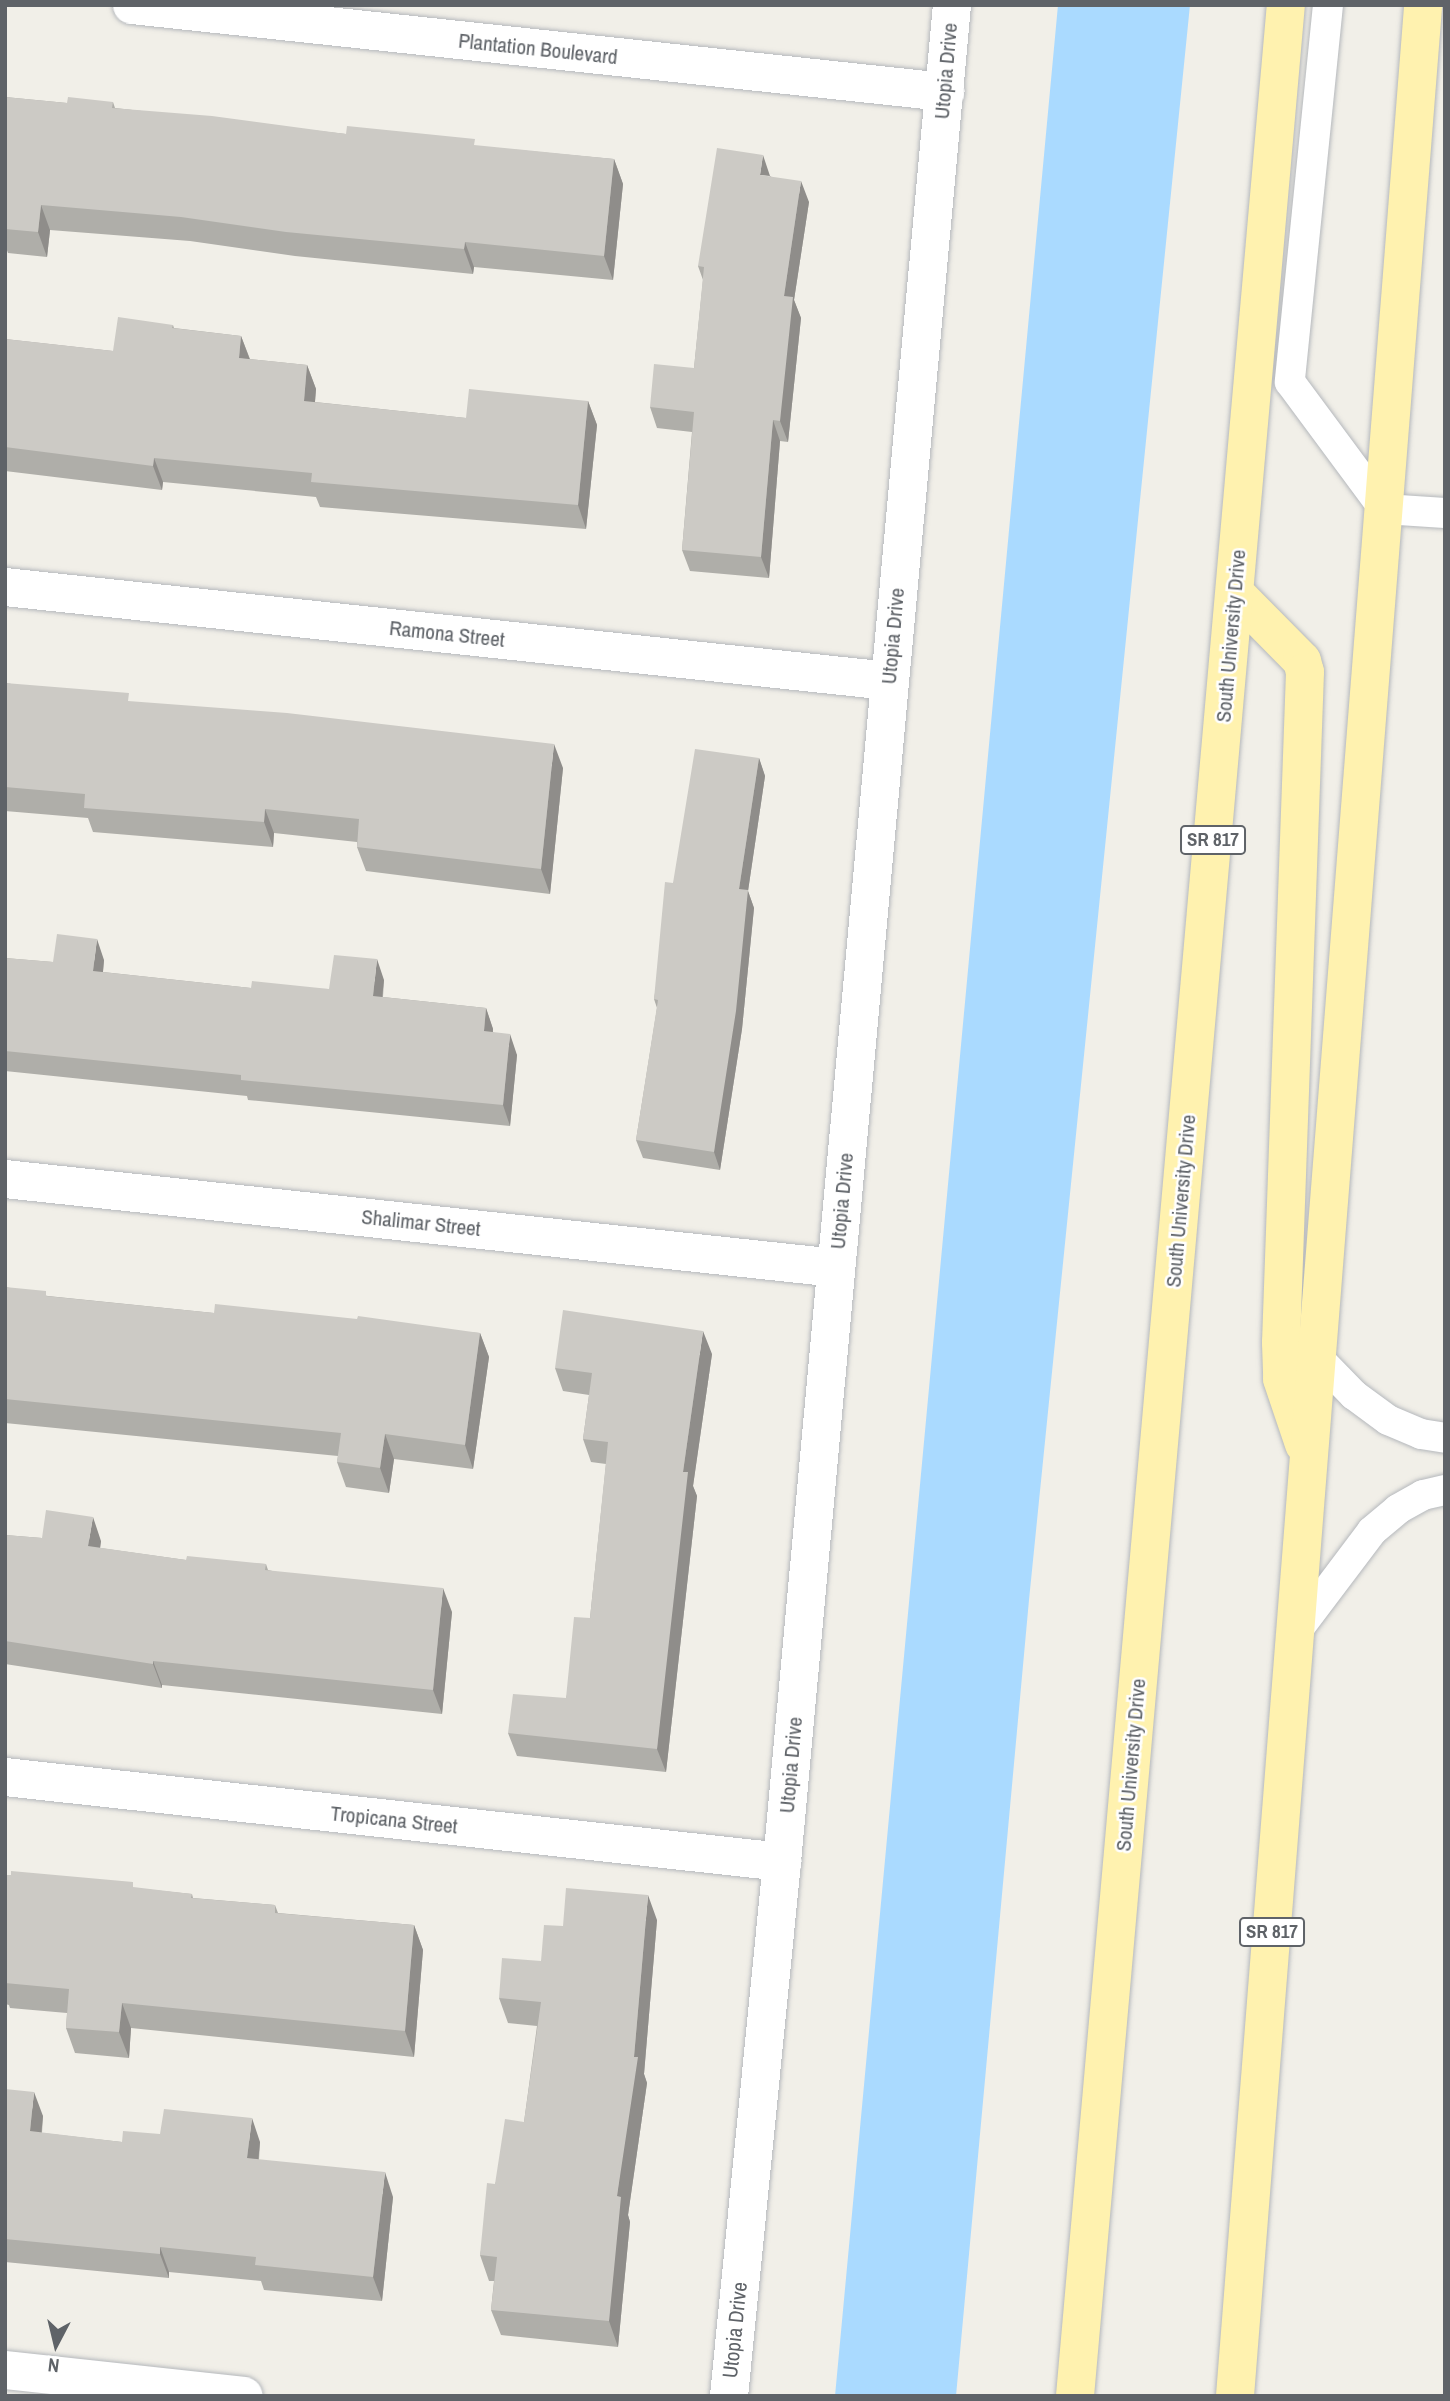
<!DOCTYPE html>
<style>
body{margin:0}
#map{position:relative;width:1450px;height:2401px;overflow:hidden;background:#f1efe8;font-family:"Archivo Narrow",sans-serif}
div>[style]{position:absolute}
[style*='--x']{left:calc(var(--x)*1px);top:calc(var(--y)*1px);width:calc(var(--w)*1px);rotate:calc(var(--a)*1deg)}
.water>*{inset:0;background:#aadaff}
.roads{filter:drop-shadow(0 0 2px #b5b8bc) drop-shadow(0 0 2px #b5b8bc)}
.lane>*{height:30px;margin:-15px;padding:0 15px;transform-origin:15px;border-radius:15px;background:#fff}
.street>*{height:38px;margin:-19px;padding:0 19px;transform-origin:19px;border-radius:19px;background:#fff}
.primary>*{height:38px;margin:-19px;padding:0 19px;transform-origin:19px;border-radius:19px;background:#fff2af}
.wall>*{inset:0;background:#afaea9}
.shaded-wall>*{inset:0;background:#8f8d8a}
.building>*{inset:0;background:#cccac5}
span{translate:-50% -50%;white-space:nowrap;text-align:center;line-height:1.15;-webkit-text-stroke:5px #fff;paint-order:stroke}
.shield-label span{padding:2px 5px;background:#fff;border:2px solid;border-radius:5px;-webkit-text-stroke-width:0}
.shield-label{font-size:19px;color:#5f6368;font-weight:700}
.street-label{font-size:21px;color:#5f6368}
.frame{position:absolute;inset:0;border:7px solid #5f6368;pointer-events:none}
.north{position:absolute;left:21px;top:2310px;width:70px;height:70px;-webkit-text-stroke:5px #fff;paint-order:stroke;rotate:187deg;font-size:19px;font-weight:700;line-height:28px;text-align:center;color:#5f6368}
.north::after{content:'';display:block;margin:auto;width:24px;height:32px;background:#5f6368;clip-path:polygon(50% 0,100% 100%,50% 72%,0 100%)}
</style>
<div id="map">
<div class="water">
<i style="clip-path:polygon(1058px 5px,1190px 5px,1029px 1600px,956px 2396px,835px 2396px)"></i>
</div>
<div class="roads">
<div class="lane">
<i style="--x:1328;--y:5;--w:379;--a:95.8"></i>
<i style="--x:1290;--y:382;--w:158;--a:53.5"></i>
<i style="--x:1384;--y:509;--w:61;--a:3.8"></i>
<i style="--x:1317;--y:1357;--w:53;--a:45.8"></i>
<i style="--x:1354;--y:1395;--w:42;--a:36.3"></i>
<i style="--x:1388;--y:1420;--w:36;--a:23"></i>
<i style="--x:1421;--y:1434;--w:24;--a:9"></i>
<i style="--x:1296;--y:1632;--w:126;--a:-53"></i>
<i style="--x:1372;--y:1531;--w:34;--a:-40"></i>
<i style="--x:1398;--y:1509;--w:29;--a:-29"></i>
<i style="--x:1423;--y:1495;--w:23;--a:-13"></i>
</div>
<div class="street">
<i style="--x:132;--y:5;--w:818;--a:6.11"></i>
<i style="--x:5;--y:587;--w:889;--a:6.07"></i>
<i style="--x:5;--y:1179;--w:836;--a:6.11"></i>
<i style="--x:5;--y:1777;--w:782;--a:6.24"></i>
<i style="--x:5;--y:2370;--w:240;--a:6.2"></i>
<i style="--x:729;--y:2396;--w:537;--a:-84.33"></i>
<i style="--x:782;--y:1862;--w:1865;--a:-84.77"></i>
</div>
<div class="primary">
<i style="--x:1235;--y:593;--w:95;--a:45.4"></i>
<i style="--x:1302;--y:661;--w:11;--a:75"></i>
<i style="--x:1305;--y:672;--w:671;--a:92.05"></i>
<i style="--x:1281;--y:1343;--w:36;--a:88"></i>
<i style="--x:1282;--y:1379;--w:69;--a:71.3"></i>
<i style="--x:1075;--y:2396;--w:2400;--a:-84.96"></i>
<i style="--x:1235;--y:2396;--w:2398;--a:-85.5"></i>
</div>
</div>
<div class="wall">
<i style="clip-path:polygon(5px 97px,67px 103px,113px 102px,115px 108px,346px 134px,614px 159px,623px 184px,613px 280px,474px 267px,473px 274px,295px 256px,190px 241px,50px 230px,47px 257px,8px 253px,5px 245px)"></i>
<i style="clip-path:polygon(770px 176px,809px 202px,794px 300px,801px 318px,788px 442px,780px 441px,769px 578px,690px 571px,682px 550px,692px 432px,657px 428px,650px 407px,694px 368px,703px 280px,698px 266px)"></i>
<i style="clip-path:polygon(173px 325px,174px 328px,241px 336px,250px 359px,307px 365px,316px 389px,315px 402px,466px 418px,588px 401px,597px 425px,586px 529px,320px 507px,316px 497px,163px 482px,162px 490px,5px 471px,5px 339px,113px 351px)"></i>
<i style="clip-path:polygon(5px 683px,563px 768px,550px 894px,366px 871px,357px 847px,357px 842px,274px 833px,273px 847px,93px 832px,88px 818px,5px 811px)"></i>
<i style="clip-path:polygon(759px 758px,765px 776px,748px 891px,754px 908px,742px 1029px,720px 1170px,643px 1158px,636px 1140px,657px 1008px,654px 999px,673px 883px)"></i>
<i style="clip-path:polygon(5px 958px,53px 962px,104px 960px,103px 972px,251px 988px,329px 989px,384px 980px,383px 997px,486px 1008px,493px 1029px,493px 1032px,517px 1055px,510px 1126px,248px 1100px,247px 1096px,5px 1071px)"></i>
<i style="clip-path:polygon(5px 1287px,48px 1296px,214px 1313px,480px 1333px,489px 1357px,473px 1469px,394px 1459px,389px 1493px,346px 1487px,337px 1462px,338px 1456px,5px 1423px)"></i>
<i style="clip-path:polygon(712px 1354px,693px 1486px,697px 1496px,666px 1772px,517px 1756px,508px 1733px,566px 1698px,590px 1618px,606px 1464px,591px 1462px,583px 1439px,589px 1395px,563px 1391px,555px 1368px)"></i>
<i style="clip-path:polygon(5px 1535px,42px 1538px,101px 1541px,100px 1548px,186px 1560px,266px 1564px,268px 1570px,452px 1612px,442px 1714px,162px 1685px,162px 1688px,5px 1664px)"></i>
<i style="clip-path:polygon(5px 1875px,192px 1894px,193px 1898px,275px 1905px,278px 1913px,414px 1925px,423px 1950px,414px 2057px,131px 2028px,129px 2058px,75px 2053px,66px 2028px,67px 2013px,10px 2008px,9px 2005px,5px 2004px)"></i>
<i style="clip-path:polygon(657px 1920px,644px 2074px,647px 2083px,628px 2215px,630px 2222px,618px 2347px,501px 2335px,491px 2310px,494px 2281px,489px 2281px,480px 2255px,495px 2184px,524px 2122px,537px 2026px,508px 2023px,499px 1998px,541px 1961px,563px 1926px)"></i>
<i style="clip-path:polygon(5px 2089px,43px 2116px,42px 2133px,122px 2142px,160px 2134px,260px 2142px,259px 2160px,393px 2197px,382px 2301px,264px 2290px,261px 2281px,169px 2272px,169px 2278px,5px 2262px)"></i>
</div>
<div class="shaded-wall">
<i style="clip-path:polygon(763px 155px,770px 176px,760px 175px)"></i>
<i style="clip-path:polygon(614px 159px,623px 184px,613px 280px,604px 256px)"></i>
<i style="clip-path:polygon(801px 181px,809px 202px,794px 300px,801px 318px,788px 442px,780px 421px,784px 296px)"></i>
<i style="clip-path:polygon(41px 205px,50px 230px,47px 257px,38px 232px)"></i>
<i style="clip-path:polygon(465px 242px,474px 267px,473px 274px,464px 249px)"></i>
<i style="clip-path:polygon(241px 336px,250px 360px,239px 358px)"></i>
<i style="clip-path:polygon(307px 365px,316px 389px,313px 425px,304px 401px)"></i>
<i style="clip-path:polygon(588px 401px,597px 425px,586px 529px,578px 505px)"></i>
<i style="clip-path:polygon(773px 420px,780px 441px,769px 578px,761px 557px)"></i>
<i style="clip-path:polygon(154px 458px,163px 482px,162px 490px,153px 466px)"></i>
<i style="clip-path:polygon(554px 744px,563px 768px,550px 894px,541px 869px)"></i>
<i style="clip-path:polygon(759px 758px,765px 776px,748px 891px,754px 908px,742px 1029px,720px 1170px,714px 1152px,739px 889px)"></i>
<i style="clip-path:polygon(265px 809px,274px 833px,273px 847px,264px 822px)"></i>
<i style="clip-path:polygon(97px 939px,104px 960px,101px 992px,93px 971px)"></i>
<i style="clip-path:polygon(377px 959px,384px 980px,380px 1017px,373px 996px)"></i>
<i style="clip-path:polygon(486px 1008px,493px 1029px,491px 1052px,484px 1031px)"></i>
<i style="clip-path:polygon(510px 1034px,517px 1055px,510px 1126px,503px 1105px)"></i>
<i style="clip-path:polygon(703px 1331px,712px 1354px,693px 1486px,697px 1496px,666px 1772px,657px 1749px,683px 1472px)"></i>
<i style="clip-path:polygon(480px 1333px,489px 1357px,473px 1469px,465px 1445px)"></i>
<i style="clip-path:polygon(385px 1434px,394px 1459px,389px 1493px,380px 1468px)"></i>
<i style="clip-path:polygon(93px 1517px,101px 1541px,97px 1570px,88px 1546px)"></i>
<i style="clip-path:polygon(443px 1588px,452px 1612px,442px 1714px,433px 1690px)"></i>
<i style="clip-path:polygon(153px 1661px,162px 1685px,162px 1688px,153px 1664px)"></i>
<i style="clip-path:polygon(648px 1895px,657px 1920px,644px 2074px,647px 2083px,628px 2215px,630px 2222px,618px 2347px,609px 2321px,617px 2196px,634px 2057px)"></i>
<i style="clip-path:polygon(414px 1925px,423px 1950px,414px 2057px,405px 2031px)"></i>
<i style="clip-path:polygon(122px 2003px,131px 2028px,129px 2058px,119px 2032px)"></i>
<i style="clip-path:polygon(34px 2092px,43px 2116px,39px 2156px,30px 2131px)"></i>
<i style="clip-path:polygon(252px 2118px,260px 2142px,256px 2183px,247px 2158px)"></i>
<i style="clip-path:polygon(385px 2172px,393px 2197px,382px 2301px,373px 2277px)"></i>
<i style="clip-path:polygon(160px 2247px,169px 2272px,169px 2278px,160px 2254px)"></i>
</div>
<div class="building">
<i style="clip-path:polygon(5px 97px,67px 103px,68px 97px,113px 102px,112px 108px,212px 116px,346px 134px,347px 126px,475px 139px,474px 145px,614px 159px,604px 256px,465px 242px,464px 249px,286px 232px,181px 217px,41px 205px,38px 232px,5px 229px)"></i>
<i style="clip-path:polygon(717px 148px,763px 155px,760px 175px,801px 181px,784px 296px,793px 297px,780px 421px,773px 420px,761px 557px,682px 550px,694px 412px,650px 407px,654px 364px,694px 368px,704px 267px,698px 266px)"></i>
<i style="clip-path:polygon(118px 317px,173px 325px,172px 328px,241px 336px,239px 358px,307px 365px,304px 401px,466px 418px,469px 389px,588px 401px,578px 505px,311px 482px,312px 473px,154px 458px,153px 466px,5px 447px,5px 339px,113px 351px)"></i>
<i style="clip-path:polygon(5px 683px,129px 693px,128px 701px,287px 713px,554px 744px,541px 869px,357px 847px,359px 819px,265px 809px,264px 822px,84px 808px,85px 794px,5px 787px)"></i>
<i style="clip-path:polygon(695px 749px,759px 758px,739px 889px,748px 890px,736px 1011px,714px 1152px,636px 1140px,658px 1000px,654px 999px,665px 882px,673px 883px)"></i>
<i style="clip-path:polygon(57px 934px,97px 939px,93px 971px,251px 988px,252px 981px,329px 989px,334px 955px,377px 959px,373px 996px,486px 1008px,484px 1031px,510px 1034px,503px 1105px,241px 1080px,241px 1075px,5px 1051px,5px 958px,53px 962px)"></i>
<i style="clip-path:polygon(5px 1287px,46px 1291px,46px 1296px,214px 1313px,215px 1304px,357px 1319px,358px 1316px,480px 1333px,465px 1445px,385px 1434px,380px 1468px,337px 1462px,341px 1433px,5px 1399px)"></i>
<i style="clip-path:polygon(563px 1310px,703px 1331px,683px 1472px,688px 1472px,657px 1749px,508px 1733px,513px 1694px,566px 1698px,574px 1617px,590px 1618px,608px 1442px,583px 1439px,592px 1373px,555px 1368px)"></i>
<i style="clip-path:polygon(46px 1510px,93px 1517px,88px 1546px,186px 1560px,187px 1556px,266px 1564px,265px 1570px,443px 1588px,433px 1690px,153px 1661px,153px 1664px,5px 1641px,5px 1535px,42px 1538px)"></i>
<i style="clip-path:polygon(11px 1871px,133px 1882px,133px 1887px,192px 1894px,191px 1898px,275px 1905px,275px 1913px,414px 1925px,405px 2031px,122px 2003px,119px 2032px,66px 2028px,69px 1989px,5px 1983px,5px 1875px,11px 1875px)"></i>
<i style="clip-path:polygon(566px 1888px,648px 1895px,634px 2057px,638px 2057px,617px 2196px,621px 2197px,609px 2321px,491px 2310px,497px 2257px,480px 2255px,487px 2183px,495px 2184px,505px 2119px,524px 2122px,541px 2002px,499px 1998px,502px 1958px,541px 1961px,544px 1925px,563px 1926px)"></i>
<i style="clip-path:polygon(5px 2089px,34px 2092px,30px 2131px,122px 2142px,123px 2131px,160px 2134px,164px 2109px,252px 2118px,247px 2158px,385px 2172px,373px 2277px,255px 2265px,256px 2257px,160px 2247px,160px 2254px,5px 2239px)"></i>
</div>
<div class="shield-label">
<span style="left:1213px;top:840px">SR 817</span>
<span style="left:1272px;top:1932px">SR 817</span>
</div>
<div class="street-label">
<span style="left:538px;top:49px;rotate:6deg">Plantation Boulevard</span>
<span style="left:946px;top:71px;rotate:-85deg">Utopia Drive</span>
<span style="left:447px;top:634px;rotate:6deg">Ramona Street</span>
<span style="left:893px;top:636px;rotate:-85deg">Utopia Drive</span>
<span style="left:1231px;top:636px;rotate:-85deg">South University Drive</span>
<span style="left:842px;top:1201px;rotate:-85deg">Utopia Drive</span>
<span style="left:1181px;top:1201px;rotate:-85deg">South University Drive</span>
<span style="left:421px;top:1223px;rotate:6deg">Shalimar Street</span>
<span style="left:791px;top:1765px;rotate:-85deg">Utopia Drive</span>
<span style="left:1131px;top:1765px;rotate:-85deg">South University Drive</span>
<span style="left:394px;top:1820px;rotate:6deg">Tropicana Street</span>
<span style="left:735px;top:2330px;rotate:-84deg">Utopia Drive</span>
</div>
<div class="frame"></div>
<div class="north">N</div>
</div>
